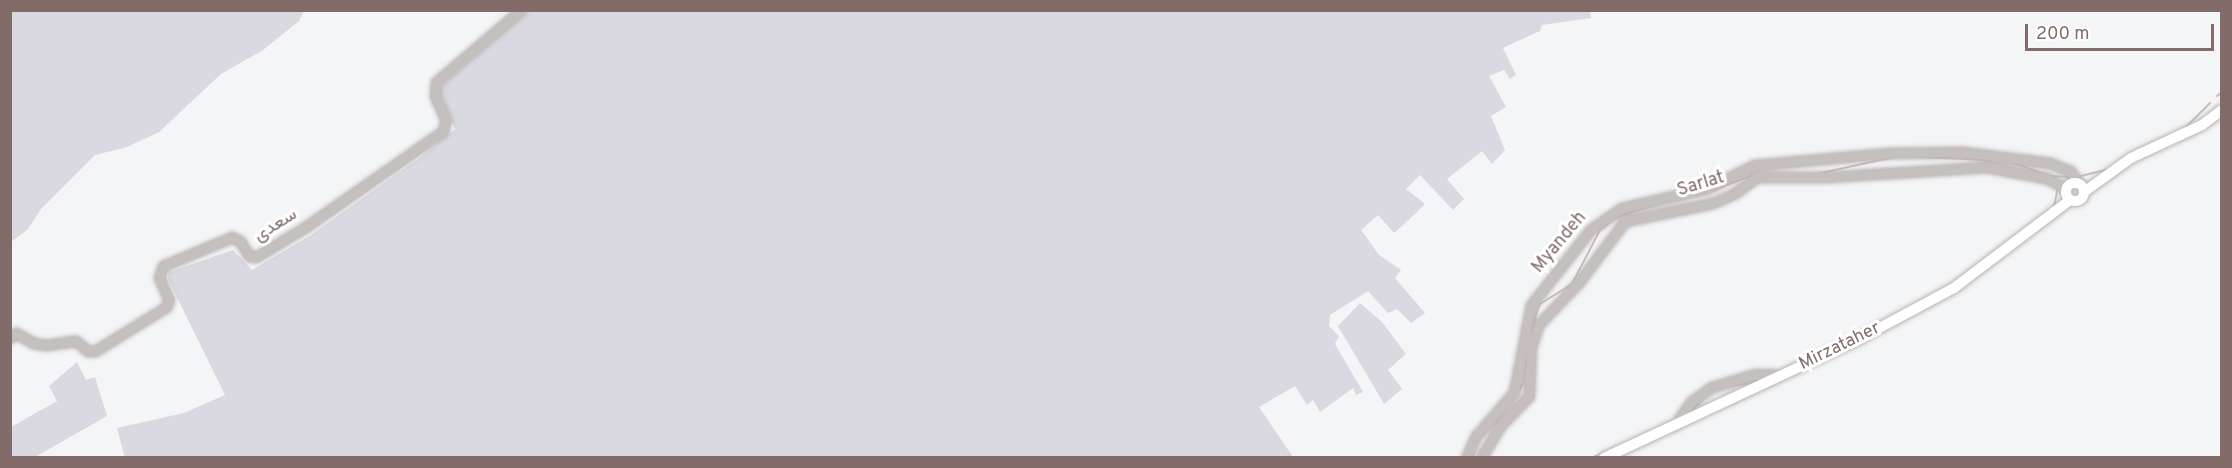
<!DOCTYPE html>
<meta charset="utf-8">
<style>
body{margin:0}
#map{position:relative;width:2232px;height:468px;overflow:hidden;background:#f4f5f7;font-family:Overpass,Vazirmatn,sans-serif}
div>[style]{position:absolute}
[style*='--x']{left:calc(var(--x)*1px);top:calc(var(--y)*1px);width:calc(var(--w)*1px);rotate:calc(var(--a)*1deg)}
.green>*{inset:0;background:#dad8e0}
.stream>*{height:2px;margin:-1px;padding:0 1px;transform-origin:1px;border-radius:1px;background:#c8bbbc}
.roads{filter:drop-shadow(0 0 2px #b9b2b2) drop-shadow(0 0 2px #b9b2b2)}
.minor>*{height:9px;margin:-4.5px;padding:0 4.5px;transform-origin:4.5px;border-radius:4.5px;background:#c5bfbe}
.major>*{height:10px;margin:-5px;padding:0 5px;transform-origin:5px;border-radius:5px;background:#fff}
.major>.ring{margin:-5px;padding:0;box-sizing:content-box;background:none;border:10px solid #fff;border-radius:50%}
span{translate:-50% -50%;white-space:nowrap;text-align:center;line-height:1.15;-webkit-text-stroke:6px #fff;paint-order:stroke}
.street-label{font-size:18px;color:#826b68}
.frame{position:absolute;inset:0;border:12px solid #826b68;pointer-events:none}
.scale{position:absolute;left:2025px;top:24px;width:189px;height:27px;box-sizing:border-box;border:3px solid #826b68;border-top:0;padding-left:8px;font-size:18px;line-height:21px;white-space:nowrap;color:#826b68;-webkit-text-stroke:4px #fff;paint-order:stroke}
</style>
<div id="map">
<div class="green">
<i style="clip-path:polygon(11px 10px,304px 10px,304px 11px,299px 21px,263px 50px,221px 74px,159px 132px,127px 147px,95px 155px,41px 209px,28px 229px,11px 242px)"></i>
<i style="clip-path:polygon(528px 11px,1590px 11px,1591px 18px,1542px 25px,1540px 31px,1503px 48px,1516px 75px,1510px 79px,1504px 70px,1489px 76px,1506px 107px,1491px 116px,1505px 150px,1492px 164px,1482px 151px,1447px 179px,1464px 199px,1453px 210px,1420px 175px,1406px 189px,1425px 204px,1414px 215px,1394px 233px,1378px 215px,1361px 230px,1379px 255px,1401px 270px,1395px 278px,1425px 313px,1411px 323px,1397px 309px,1388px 313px,1368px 291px,1330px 315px,1329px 326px,1339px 336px,1335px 344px,1363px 392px,1356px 395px,1353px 388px,1320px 412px,1313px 400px,1307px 405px,1295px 386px,1259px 407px,1293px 457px,125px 458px,117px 428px,184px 413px,225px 395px,168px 279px,169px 272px,233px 250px,252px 270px,311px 235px,422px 156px,455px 129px,440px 94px,442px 85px)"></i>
<i style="clip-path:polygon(1360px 303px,1382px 322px,1406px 354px,1388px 370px,1402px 389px,1384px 404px,1338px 326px)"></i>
<i style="clip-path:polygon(77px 362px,86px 380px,95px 377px,107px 416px,35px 457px,11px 457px,11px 427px,57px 401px,49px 386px)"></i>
</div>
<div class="stream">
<i style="--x:2217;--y:96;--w:6;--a:-39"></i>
<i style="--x:2186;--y:127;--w:34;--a:-45"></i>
<i style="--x:1918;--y:157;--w:73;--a:2.4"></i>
<i style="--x:2014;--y:163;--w:33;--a:20"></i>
<i style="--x:1821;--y:173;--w:70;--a:-12.4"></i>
<i style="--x:2051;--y:176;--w:20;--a:3"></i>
<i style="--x:2077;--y:177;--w:30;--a:-14"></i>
<i style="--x:1711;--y:191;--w:45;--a:-20.9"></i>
<i style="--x:2054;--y:207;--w:21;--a:-79"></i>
<i style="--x:1530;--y:331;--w:29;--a:-70"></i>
<i style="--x:1540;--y:304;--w:38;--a:-32"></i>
<i style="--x:1572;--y:284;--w:61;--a:-62.6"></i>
<i style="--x:1600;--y:230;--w:19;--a:-39"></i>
<i style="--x:1615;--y:218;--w:40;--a:-18.9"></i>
<i style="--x:1729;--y:386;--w:27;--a:-8"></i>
<i style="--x:1516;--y:396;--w:21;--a:-61"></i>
<i style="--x:1690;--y:412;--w:18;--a:-45"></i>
<i style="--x:1473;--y:458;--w:9;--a:-84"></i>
<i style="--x:1591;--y:458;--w:15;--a:-23"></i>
</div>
<div class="roads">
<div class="minor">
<i style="--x:10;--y:338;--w:8;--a:-40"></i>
<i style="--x:16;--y:333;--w:20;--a:30"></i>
<i style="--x:33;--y:343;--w:13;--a:9"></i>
<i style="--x:46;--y:345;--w:30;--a:-8"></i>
<i style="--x:76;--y:341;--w:16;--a:40"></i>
<i style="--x:88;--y:351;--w:7;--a:0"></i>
<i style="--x:95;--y:351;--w:84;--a:-31.8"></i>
<i style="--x:166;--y:307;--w:8;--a:-67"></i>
<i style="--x:169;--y:300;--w:24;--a:-114"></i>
<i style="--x:159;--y:278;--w:13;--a:-72"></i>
<i style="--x:163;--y:266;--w:75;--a:-22.8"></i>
<i style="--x:232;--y:237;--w:9;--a:27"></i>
<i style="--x:240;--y:241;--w:17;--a:59"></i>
<i style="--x:249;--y:256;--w:7;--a:8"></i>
<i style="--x:256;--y:257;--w:60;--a:-31.3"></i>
<i style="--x:307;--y:226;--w:166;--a:-34.9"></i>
<i style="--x:443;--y:131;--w:11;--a:-75"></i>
<i style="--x:446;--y:120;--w:26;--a:-115"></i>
<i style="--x:435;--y:96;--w:14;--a:-86"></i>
<i style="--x:436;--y:82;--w:111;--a:-40.3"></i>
<i style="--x:1674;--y:426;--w:29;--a:-55"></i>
<i style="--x:1691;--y:402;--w:26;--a:-36"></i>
<i style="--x:1712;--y:387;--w:46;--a:-16.5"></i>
<i style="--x:1756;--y:374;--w:25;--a:2"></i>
<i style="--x:1466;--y:458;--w:24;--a:-66"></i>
<i style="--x:1476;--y:436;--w:58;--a:-49.2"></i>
<i style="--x:1514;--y:392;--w:89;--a:-78.9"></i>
<i style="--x:1531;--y:305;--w:95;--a:-51.8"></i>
<i style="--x:1590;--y:230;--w:39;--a:-35"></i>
<i style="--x:1622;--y:208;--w:88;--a:-13.1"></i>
<i style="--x:1708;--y:188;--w:51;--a:-26.6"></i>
<i style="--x:1754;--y:165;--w:137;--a:-5"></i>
<i style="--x:1890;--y:153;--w:72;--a:-0.8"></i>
<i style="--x:1962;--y:152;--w:89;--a:7.1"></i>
<i style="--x:2050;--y:163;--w:22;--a:22"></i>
<i style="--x:2070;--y:171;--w:15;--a:53"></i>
<i style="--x:1481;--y:458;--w:37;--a:-59"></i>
<i style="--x:1500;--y:426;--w:42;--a:-46"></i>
<i style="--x:1529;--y:396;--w:49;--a:-87.7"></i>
<i style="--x:1531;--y:347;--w:23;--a:-72"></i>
<i style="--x:1538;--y:325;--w:59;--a:-46.4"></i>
<i style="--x:1579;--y:282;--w:76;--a:-53"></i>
<i style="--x:1625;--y:221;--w:90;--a:-11.6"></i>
<i style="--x:1713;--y:203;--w:24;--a:-24"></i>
<i style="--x:1735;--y:193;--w:27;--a:-36"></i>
<i style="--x:1757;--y:177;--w:69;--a:0"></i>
<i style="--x:1826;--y:177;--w:160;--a:-3.6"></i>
<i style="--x:1986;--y:167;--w:61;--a:10.4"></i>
<i style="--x:2046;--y:178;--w:22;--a:27"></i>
</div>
<div class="major">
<i class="ring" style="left:2066px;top:183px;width:8px;height:8px"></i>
<i style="--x:2084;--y:192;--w:58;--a:-35.9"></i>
<i style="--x:2131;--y:158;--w:78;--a:-24.9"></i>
<i style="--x:2202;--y:125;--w:25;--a:-37"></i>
<i style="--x:1604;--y:458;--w:279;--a:-25"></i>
<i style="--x:1857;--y:340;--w:110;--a:-28.2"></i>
<i style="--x:1954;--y:288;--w:146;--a:-37.2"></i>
</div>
</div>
<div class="street-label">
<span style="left:1701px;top:185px;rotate:-17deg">Sarlat</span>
<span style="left:276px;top:226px;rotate:-32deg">سعدی</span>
<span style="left:1560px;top:243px;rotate:-50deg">Myandeh</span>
<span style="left:1840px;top:347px;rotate:-26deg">Mirzataher</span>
</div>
<div class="frame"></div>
<div class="scale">200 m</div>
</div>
